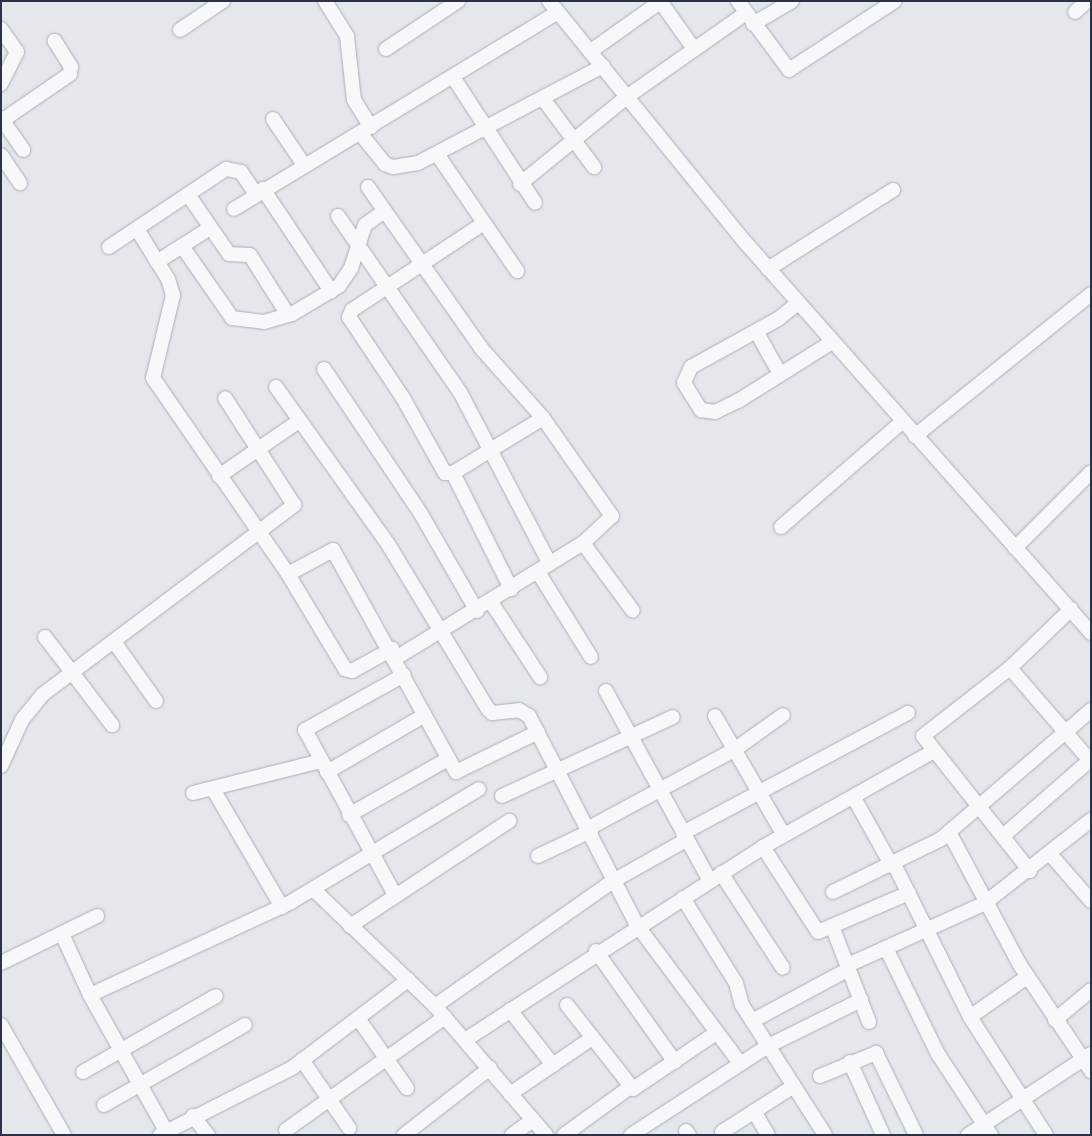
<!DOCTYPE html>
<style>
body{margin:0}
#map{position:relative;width:1092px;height:1136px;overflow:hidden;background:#e4e7ec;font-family:Arial,sans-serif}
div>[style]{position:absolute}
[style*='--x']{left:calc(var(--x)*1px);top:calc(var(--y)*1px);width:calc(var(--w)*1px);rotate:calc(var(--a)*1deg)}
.roads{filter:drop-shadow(0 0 1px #a9aeb7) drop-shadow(0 0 1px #a9aeb7)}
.minor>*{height:14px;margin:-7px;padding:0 7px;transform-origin:7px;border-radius:7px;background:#f7f8fa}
span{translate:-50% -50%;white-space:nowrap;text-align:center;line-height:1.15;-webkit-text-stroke:4px #f4f6f9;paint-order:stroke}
.frame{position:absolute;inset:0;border:2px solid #2b3445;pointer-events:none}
</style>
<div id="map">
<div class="roads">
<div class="minor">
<i style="--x:325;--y:1;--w:41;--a:57.8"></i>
<i style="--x:347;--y:36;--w:64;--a:83.8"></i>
<i style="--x:354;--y:100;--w:32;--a:58"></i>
<i style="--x:549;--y:1;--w:311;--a:50.9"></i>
<i style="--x:745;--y:242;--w:522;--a:48.49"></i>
<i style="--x:660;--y:1;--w:59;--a:54.7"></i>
<i style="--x:738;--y:1;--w:86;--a:53.5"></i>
<i style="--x:789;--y:70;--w:126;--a:-33.1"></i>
<i style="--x:1075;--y:12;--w:16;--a:-43"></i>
<i style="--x:753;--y:24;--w:45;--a:-30.5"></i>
<i style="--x:1;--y:29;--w:28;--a:55"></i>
<i style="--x:17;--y:52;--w:36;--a:117"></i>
<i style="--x:180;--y:30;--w:52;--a:-34"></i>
<i style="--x:386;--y:49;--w:87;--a:-33.7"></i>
<i style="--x:591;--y:51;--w:85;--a:-35.4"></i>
<i style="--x:453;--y:77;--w:150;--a:56.9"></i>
<i style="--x:544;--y:100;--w:84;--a:53.3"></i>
<i style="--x:1;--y:118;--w:39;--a:55"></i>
<i style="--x:273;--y:119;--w:55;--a:56"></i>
<i style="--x:3;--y:120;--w:81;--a:-34.5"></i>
<i style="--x:70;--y:74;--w:7;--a:-82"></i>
<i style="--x:71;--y:67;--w:31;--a:-122"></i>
<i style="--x:360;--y:133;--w:40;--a:51"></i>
<i style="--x:385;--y:164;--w:9;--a:21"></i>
<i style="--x:393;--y:167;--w:25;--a:-9"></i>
<i style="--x:418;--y:163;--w:209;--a:-27.7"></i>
<i style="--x:437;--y:154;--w:142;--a:55.6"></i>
<i style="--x:1;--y:155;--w:34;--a:56"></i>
<i style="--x:520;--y:184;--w:139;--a:-39.2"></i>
<i style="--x:628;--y:96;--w:144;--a:-35.1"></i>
<i style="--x:368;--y:187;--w:197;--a:54.9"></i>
<i style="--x:481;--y:348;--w:94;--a:48.5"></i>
<i style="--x:543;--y:418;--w:120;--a:54.9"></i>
<i style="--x:612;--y:516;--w:40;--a:137"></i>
<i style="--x:583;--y:543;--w:220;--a:148.4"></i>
<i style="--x:263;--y:189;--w:123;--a:56.3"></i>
<i style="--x:189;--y:196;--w:70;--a:55.4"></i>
<i style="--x:229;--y:254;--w:21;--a:3"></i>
<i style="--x:250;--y:255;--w:71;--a:57.7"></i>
<i style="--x:234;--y:209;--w:379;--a:-31.3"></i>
<i style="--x:338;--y:216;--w:214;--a:55.3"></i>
<i style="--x:460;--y:392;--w:194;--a:62.4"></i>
<i style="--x:484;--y:223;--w:158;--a:146.6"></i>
<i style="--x:352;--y:310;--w:8;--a:113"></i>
<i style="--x:349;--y:317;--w:97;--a:56.3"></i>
<i style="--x:403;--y:398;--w:86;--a:60.8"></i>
<i style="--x:445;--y:473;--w:8;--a:0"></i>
<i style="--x:453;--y:473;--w:105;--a:-31.4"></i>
<i style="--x:137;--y:229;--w:59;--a:58.2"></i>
<i style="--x:168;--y:279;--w:17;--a:73"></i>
<i style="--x:173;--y:295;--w:85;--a:103.5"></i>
<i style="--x:153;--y:378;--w:238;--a:55.4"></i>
<i style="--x:288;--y:574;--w:111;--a:59"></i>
<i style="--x:345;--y:669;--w:7;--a:16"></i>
<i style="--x:352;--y:671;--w:46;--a:-28.8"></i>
<i style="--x:182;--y:246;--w:88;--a:55.2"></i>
<i style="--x:232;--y:318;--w:32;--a:7"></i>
<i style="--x:264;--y:322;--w:29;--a:-16"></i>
<i style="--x:292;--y:314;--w:55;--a:-30.8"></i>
<i style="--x:339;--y:286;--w:22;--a:-56"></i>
<i style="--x:351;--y:268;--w:45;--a:-72"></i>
<i style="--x:365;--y:225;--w:24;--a:-36"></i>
<i style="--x:109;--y:247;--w:141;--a:-33.7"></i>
<i style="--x:226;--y:169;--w:15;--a:11"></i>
<i style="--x:241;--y:172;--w:27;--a:56"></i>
<i style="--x:157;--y:262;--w:63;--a:-32.7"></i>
<i style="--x:768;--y:269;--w:148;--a:-32.3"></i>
<i style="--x:798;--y:303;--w:26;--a:141"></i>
<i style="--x:778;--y:319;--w:99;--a:151.1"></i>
<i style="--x:691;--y:367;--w:17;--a:114"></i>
<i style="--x:684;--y:383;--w:32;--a:58"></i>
<i style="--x:701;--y:410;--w:14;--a:8"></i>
<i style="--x:715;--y:412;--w:25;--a:-26"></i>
<i style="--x:738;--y:401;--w:111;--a:-32.1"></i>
<i style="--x:756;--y:331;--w:49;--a:60.8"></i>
<i style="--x:324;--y:369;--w:174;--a:56.2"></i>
<i style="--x:421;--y:514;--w:112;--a:60"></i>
<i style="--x:276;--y:387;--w:193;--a:54.5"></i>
<i style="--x:388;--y:544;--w:193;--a:58.8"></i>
<i style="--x:488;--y:709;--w:6;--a:45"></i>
<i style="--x:492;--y:713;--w:27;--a:-6"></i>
<i style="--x:519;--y:710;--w:12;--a:31"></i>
<i style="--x:529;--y:716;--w:235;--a:62.7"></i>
<i style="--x:637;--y:925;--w:172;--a:53.3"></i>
<i style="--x:915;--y:436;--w:226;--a:-38.9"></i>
<i style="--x:453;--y:473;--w:130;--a:63.4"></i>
<i style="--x:219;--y:476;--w:97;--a:-34.5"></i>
<i style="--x:781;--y:527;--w:160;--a:-41"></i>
<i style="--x:583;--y:543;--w:84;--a:53.7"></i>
<i style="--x:1015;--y:548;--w:107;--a:-45"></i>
<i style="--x:538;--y:572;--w:100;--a:58.1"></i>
<i style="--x:288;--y:574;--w:51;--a:-28.1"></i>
<i style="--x:333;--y:550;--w:254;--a:61"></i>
<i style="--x:456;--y:772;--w:91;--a:-26"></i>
<i style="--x:491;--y:602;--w:90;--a:56.8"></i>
<i style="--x:45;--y:637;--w:111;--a:52.7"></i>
<i style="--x:115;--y:643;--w:71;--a:54.7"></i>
<i style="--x:1010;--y:668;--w:124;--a:49.2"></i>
<i style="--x:606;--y:691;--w:217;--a:61.3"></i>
<i style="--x:715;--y:716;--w:136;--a:60"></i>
<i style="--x:1;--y:766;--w:51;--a:-65.5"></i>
<i style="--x:22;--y:720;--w:32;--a:-51"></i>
<i style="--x:42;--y:695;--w:316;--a:-37"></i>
<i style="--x:294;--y:505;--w:127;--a:-122.8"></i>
<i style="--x:327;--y:772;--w:113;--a:-30.2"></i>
<i style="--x:213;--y:789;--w:137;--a:59.7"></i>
<i style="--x:193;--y:793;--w:132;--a:-14"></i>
<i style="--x:502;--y:796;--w:188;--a:-24.8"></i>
<i style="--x:854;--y:798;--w:78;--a:60.8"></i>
<i style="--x:349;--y:815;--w:114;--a:-29.5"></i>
<i style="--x:589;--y:828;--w:165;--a:-28.3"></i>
<i style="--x:734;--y:750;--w:60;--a:-35.5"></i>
<i style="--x:949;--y:832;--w:151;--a:61.9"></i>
<i style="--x:1020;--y:965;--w:128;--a:56.2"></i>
<i style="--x:683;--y:833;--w:255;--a:-28.1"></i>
<i style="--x:1003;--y:836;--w:114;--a:-41.1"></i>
<i style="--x:763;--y:847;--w:101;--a:57.1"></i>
<i style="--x:818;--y:932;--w:99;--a:-23.2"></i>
<i style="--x:1050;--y:854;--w:62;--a:48.9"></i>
<i style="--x:538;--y:856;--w:59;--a:-25.3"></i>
<i style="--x:894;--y:864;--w:171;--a:63.6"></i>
<i style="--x:970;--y:1017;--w:140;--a:57.2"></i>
<i style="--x:1030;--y:871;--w:172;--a:-128.4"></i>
<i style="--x:923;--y:736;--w:110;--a:-38"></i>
<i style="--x:1010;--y:668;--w:85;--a:-44"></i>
<i style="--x:721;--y:873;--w:113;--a:56.9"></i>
<i style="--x:314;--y:890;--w:168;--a:43.8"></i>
<i style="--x:435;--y:1006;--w:170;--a:49.3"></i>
<i style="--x:833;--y:892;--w:120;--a:-26.1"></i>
<i style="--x:941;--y:839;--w:198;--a:-40.7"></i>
<i style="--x:395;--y:895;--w:188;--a:-118.6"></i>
<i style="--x:305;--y:730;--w:113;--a:-29.1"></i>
<i style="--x:683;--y:898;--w:100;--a:58.1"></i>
<i style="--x:736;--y:983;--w:23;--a:75"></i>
<i style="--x:742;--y:1005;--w:154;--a:57.4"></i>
<i style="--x:350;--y:926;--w:191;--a:-33.4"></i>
<i style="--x:832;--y:926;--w:103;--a:68.9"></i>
<i style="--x:62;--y:934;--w:67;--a:65.3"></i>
<i style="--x:90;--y:995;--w:156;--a:60.8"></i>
<i style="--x:886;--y:948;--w:118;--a:63.9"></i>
<i style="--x:938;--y:1054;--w:97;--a:56.8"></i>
<i style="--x:596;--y:951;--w:136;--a:54.6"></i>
<i style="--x:1;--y:963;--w:107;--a:-26.1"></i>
<i style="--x:848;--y:965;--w:150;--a:-24.3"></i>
<i style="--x:985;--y:903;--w:135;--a:-38.1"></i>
<i style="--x:90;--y:995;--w:221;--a:-24.8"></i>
<i style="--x:291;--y:902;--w:219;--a:-31"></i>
<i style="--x:567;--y:1005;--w:107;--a:51.8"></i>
<i style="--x:633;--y:1089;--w:100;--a:-34"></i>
<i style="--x:435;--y:1006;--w:218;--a:-35.1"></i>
<i style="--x:613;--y:881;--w:84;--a:-29.3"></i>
<i style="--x:510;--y:1010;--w:70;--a:52"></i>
<i style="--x:970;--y:1017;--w:70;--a:-35.1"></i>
<i style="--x:1055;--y:1020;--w:47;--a:-39.8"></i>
<i style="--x:360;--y:1021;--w:82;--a:55"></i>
<i style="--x:752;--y:1021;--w:110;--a:-28.2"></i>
<i style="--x:1;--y:1025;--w:127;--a:60.2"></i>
<i style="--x:465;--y:1040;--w:355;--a:-32.9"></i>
<i style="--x:763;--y:847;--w:194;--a:-29.3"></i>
<i style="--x:302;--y:1060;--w:83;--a:55.3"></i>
<i style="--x:850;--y:1062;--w:80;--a:65.7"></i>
<i style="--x:83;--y:1072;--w:153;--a:-29.7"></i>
<i style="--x:820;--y:1076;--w:61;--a:-22.3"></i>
<i style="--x:876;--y:1053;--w:91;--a:64"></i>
<i style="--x:510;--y:1094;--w:99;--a:-34.3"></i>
<i style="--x:104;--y:1105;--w:162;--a:-29.6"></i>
<i style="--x:754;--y:1111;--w:28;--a:60"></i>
<i style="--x:193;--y:1116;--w:24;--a:52"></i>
<i style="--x:286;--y:1130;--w:195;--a:-35.4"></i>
<i style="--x:686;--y:1131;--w:5;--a:53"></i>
<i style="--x:722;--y:1132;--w:85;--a:-32.6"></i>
<i style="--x:160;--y:1135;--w:148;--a:-26.9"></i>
<i style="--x:292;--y:1068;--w:146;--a:-37.2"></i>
<i style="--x:404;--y:1135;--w:109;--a:-37.9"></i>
<i style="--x:512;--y:1135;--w:26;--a:-36"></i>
<i style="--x:564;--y:1135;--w:82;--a:-36"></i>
<i style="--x:631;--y:1135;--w:163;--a:-33"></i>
<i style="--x:768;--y:1046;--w:104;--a:-26.3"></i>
<i style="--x:968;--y:1135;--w:147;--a:-33.4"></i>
</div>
</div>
<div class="frame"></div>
</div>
